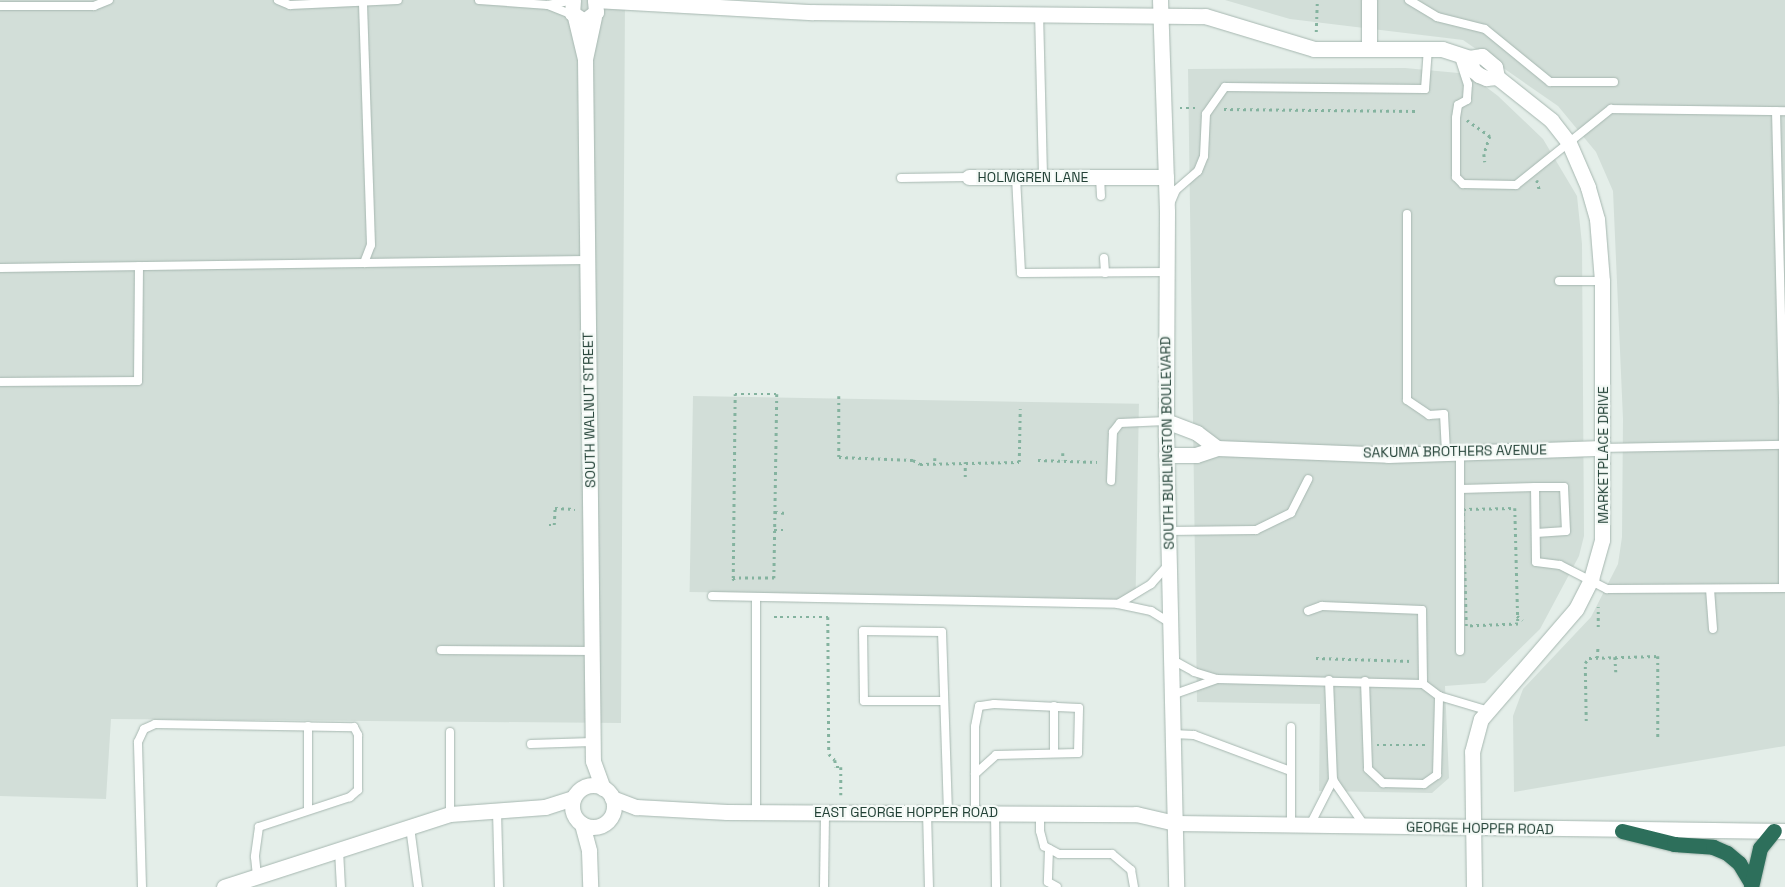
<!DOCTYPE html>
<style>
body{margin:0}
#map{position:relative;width:1785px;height:887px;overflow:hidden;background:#e4eee9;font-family:"Space Grotesk",sans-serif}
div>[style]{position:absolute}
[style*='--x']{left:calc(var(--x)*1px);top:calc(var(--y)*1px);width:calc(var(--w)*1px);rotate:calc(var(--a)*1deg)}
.built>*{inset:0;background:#d2ded8;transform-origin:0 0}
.path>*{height:2.5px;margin-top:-1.25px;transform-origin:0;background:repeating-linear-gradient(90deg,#84b39f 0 2.5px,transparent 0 6.5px)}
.roads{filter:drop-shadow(0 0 1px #a6b7b0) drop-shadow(0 0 1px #a6b7b0)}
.service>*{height:8px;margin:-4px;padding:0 4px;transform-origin:4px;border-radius:4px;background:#fff}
.minor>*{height:15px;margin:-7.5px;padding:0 7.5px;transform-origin:7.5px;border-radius:7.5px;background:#fff}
.minor>.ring{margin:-7.5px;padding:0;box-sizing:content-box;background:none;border:15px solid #fff;border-radius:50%}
.secondary>*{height:15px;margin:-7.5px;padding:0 7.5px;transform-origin:7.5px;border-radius:7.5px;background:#fff}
.motorway>*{height:15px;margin:-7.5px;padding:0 7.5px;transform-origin:7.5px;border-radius:7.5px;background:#2d6f5b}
span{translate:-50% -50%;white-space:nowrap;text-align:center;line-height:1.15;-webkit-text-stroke:4.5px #f5faf7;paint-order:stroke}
.street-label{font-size:14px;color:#224136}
</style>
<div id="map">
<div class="built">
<i style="clip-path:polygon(0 0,625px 0,621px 723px,111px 719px,106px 799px,0 796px)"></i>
<i style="clip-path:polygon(1225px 0,1785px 0,1785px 746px,1514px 792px,1513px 716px,1523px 689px,1591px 617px,1618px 564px,1622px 537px,1623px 419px,1613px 191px,1596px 152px,1558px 106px,1463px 40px,1290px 19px)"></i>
<i style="clip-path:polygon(1405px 68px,1469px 74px,1498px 96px,1543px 139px,1577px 196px,1582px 244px,1584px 536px,1579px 556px,1540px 629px,1485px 683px,1445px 686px,1449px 778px,1432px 793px,1319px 791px,1320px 704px,1197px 702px,1188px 69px)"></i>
<i style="left:693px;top:396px;width:446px;height:196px;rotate:1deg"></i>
</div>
<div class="path">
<i style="--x:1316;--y:32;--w:32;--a:-88"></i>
<i style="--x:1180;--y:108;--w:19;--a:0"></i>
<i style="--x:1224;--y:109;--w:192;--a:0.6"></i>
<i style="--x:1467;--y:120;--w:28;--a:35"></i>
<i style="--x:1490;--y:136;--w:19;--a:108"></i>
<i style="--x:1484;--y:154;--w:8;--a:83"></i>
<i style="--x:1537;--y:180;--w:12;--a:76"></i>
<i style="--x:735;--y:394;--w:42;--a:0"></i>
<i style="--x:777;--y:394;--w:184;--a:90.9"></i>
<i style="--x:774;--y:578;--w:41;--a:180"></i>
<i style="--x:733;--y:578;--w:184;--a:-89.4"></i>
<i style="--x:839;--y:396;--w:61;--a:90"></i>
<i style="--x:839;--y:457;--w:74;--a:2.3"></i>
<i style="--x:913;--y:460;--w:8;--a:30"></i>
<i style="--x:920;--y:464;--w:99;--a:-1.2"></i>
<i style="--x:1019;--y:462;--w:53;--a:-88.9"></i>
<i style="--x:1063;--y:453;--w:7;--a:90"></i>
<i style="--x:935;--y:458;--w:6;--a:90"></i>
<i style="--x:1038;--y:460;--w:59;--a:1.9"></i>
<i style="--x:965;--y:477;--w:15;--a:-90"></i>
<i style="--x:1515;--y:508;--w:116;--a:88.5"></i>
<i style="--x:1518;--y:624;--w:52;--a:177.8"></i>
<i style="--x:1466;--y:626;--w:117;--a:-91.5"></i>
<i style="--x:1463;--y:509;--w:52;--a:-1.1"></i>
<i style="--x:775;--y:512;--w:11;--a:5"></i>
<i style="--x:549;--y:525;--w:5;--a:0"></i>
<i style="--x:554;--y:525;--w:17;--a:-87"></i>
<i style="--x:555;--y:508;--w:20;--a:3"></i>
<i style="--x:774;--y:530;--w:11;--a:0"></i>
<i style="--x:733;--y:578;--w:4;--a:56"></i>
<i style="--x:1517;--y:616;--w:7;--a:34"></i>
<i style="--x:774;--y:617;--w:54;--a:0"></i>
<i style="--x:828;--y:617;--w:137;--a:89.6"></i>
<i style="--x:829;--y:754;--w:8;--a:45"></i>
<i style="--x:835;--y:760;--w:7;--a:82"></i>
<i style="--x:836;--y:767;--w:5;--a:0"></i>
<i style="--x:841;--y:767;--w:28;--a:90"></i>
<i style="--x:1598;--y:627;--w:20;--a:-90"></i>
<i style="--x:1615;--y:657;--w:15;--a:86"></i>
<i style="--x:1316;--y:658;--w:96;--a:1.8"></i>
<i style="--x:1597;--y:658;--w:13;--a:-86"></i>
<i style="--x:1586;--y:721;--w:58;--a:-91"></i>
<i style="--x:1585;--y:663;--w:6;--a:-51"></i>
<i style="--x:1589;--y:658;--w:69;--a:-1.7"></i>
<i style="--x:1658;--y:656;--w:84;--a:90"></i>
<i style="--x:1377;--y:745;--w:50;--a:0"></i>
</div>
<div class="roads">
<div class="service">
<i style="--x:278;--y:0;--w:13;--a:23"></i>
<i style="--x:290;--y:5;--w:108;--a:-2.7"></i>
<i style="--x:479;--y:0;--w:69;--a:4.1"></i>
<i style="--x:548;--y:5;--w:25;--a:-11"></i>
<i style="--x:1409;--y:0;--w:33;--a:31"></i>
<i style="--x:1437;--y:17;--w:49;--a:14"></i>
<i style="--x:1485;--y:29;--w:84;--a:39.2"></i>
<i style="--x:1550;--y:82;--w:64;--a:0"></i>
<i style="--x:548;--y:5;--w:27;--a:22"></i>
<i style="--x:0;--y:6;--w:94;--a:0"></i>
<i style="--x:94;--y:6;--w:16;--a:-22"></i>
<i style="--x:1039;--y:12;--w:165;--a:88.6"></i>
<i style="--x:1458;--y:54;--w:32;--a:72"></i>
<i style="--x:1468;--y:84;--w:16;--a:94"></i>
<i style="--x:1467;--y:100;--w:10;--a:151"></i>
<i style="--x:1458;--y:105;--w:13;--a:99"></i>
<i style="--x:1456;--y:118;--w:59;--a:90"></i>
<i style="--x:1456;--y:177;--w:10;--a:45"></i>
<i style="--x:1463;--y:184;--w:53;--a:1.1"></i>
<i style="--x:1516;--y:185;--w:122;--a:-38.7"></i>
<i style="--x:1611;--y:109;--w:174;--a:0.7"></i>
<i style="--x:1776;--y:111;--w:295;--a:88.6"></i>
<i style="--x:1783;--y:406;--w:182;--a:90"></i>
<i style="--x:1016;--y:177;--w:96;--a:87"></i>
<i style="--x:1021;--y:273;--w:145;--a:-0.4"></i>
<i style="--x:1100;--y:177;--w:19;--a:87"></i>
<i style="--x:901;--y:178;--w:68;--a:-0.8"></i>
<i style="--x:1170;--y:204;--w:15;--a:-67"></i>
<i style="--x:1176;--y:190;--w:29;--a:-41"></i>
<i style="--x:1198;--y:171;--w:16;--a:-68"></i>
<i style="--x:1204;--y:156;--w:42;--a:-87.3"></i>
<i style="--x:1206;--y:114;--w:33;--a:-55"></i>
<i style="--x:1225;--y:87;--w:200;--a:0.6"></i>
<i style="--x:1425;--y:89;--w:41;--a:-85.8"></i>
<i style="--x:1407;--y:214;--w:186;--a:90"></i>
<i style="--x:1407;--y:400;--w:27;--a:34"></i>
<i style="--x:1429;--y:415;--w:15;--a:-4"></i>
<i style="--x:1444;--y:414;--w:39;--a:87"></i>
<i style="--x:1104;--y:258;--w:15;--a:86"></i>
<i style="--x:364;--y:263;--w:223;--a:-0.8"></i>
<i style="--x:0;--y:268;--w:364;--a:-0.8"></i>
<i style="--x:364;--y:263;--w:19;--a:-69"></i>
<i style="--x:371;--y:245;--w:241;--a:-91.9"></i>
<i style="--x:1559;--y:281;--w:43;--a:0"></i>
<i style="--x:0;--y:382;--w:138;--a:-0.4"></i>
<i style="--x:138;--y:381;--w:115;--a:-89.5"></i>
<i style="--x:1603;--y:448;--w:180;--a:-1"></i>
<i style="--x:1460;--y:453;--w:36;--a:90"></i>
<i style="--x:1460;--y:489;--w:75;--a:-1.5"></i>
<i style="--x:1535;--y:487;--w:75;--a:89.2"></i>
<i style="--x:1536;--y:562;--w:24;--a:7"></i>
<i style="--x:1560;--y:565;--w:53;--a:27.1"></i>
<i style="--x:1607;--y:589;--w:178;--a:-0.3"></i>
<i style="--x:1111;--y:481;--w:49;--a:-87.7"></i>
<i style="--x:1113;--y:432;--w:11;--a:-52"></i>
<i style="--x:1120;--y:423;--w:46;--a:-2.5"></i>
<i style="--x:1535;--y:487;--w:29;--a:0"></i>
<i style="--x:1564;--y:487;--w:44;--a:87.4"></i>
<i style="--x:1566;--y:531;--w:30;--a:176"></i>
<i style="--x:1460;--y:489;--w:162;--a:90"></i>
<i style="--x:1168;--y:531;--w:88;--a:-0.7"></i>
<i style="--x:1256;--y:530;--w:39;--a:-26"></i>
<i style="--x:1291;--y:513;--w:38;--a:-63"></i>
<i style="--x:1710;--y:589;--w:40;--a:85.7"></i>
<i style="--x:712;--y:596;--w:406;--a:1.1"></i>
<i style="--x:1118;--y:604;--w:34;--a:12"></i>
<i style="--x:1151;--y:611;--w:22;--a:32"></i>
<i style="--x:756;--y:597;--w:215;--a:90"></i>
<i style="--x:1118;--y:604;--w:39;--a:-31"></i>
<i style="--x:1151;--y:584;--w:24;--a:-48"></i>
<i style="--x:1308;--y:611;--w:15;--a:-20"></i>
<i style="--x:1322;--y:606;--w:100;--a:2.3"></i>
<i style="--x:1422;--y:610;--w:74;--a:89.2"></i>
<i style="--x:441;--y:650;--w:150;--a:0.4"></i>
<i style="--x:1171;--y:659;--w:26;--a:29"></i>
<i style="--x:1194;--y:672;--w:24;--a:17"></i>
<i style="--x:1365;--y:681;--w:88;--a:88"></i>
<i style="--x:1368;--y:769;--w:21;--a:43"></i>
<i style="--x:1383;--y:783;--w:41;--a:1.4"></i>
<i style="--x:1424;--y:784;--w:16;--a:-35"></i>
<i style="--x:1437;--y:775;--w:79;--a:-88.5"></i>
<i style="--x:1172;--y:695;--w:48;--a:-19.6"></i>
<i style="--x:1217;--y:679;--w:206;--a:1.4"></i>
<i style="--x:1423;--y:684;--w:20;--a:37"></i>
<i style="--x:1439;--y:696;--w:49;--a:16.6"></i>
<i style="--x:944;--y:701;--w:80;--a:180"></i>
<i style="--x:864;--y:701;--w:70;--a:-90.8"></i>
<i style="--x:863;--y:631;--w:79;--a:0.7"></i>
<i style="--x:942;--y:632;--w:180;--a:88.1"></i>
<i style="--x:1054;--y:706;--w:47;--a:90"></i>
<i style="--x:308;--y:726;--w:84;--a:90"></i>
<i style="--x:1173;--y:734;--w:21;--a:3"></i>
<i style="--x:1194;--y:735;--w:103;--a:20.4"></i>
<i style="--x:531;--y:744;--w:61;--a:-1.9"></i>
<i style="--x:975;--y:774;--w:28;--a:-42"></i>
<i style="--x:996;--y:755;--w:82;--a:-1.4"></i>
<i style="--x:1078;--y:753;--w:45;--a:-88.7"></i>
<i style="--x:1079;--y:708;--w:85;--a:-177.3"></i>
<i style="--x:994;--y:704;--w:15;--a:172"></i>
<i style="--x:979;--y:706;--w:21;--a:101"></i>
<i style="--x:975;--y:727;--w:86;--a:90"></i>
<i style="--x:1333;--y:780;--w:55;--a:55.4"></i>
<i style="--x:497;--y:811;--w:76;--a:88.5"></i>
<i style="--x:927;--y:812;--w:75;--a:88.5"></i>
<i style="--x:995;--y:813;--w:74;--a:89.2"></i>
<i style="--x:1040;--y:813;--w:18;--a:90"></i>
<i style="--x:1040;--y:831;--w:16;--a:75"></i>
<i style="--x:1044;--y:846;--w:17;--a:28"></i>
<i style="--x:1059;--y:854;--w:53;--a:0"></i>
<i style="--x:1112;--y:854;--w:25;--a:40"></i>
<i style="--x:1131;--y:870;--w:17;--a:80"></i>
<i style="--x:450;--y:814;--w:82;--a:-90"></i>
<i style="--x:1291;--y:825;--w:98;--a:-90"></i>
<i style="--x:1310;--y:825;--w:51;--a:-62.9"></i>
<i style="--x:1333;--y:780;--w:100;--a:-92.3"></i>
<i style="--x:410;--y:827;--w:61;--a:82.4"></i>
<i style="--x:1049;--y:849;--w:33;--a:92"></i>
<i style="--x:1048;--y:882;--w:10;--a:29"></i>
<i style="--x:339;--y:850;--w:37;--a:87"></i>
<i style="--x:142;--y:887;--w:145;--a:-91.6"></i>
<i style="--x:138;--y:742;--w:14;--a:-65"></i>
<i style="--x:144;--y:729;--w:12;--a:-24"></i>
<i style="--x:155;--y:724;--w:199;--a:0.9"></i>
<i style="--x:354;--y:727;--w:9;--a:63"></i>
<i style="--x:358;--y:735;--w:55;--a:90"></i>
<i style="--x:358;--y:790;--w:11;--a:139"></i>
<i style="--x:350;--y:797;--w:96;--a:161.8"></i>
<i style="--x:259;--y:827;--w:30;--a:98"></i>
<i style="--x:255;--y:857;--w:19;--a:84"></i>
<i style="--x:824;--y:887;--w:75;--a:-89.2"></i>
</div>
<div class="minor">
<i style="--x:573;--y:0;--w:13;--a:94"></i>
<i style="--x:572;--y:13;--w:14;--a:34"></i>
<i style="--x:584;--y:21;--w:15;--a:-37"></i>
<i style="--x:596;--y:12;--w:12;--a:-95"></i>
<i style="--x:595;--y:0;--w:218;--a:3.2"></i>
<i style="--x:813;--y:12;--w:392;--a:0.6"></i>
<i style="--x:1205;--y:16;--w:114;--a:16.8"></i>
<i style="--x:1314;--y:49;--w:128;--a:0"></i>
<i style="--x:1442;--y:49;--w:28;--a:18"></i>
<i style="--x:1469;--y:58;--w:13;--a:-9"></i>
<i style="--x:1482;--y:56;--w:17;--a:40"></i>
<i style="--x:1495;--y:67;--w:10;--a:79"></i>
<i style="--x:575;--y:17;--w:43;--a:76.6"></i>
<i style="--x:585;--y:59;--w:702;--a:89.35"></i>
<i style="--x:593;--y:761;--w:29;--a:70"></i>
<i style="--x:1369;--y:48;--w:48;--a:-90"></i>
<i style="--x:1469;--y:58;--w:13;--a:72"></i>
<i style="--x:1473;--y:70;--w:8;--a:40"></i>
<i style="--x:1479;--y:75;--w:8;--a:23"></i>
<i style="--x:1486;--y:78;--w:11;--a:-5"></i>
<i style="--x:585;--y:59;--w:43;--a:-77.9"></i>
<i style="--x:969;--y:177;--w:197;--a:0"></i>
<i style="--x:1166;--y:421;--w:33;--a:21"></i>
<i style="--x:1197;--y:433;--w:25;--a:37"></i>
<i style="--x:1166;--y:455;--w:30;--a:0"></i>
<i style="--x:1196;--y:455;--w:22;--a:-18"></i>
<i style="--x:1217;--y:448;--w:171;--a:2.3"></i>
<i style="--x:1388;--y:455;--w:215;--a:-1.9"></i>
<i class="ring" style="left:572px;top:785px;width:27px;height:27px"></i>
<i style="--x:612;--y:798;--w:26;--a:21"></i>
<i style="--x:636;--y:807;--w:91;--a:3.1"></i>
<i style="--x:727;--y:812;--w:409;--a:0.3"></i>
<i style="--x:1136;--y:814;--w:40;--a:13"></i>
<i style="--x:582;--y:824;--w:28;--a:75"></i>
<i style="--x:589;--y:851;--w:36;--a:88"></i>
<i style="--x:224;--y:887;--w:237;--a:-17.9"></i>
<i style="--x:450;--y:814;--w:95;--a:-4.2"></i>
<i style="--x:545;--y:807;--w:29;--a:-18"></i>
<i style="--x:1474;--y:887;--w:135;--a:-90.8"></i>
<i style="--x:1472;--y:752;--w:34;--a:-75"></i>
<i style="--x:1481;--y:719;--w:145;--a:-49.2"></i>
<i style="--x:1576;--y:609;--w:34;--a:-63"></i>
<i style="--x:1591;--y:579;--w:41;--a:-74.2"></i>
<i style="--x:1602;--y:540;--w:259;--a:-90"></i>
<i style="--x:1602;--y:281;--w:62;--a:-94.6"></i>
<i style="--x:1597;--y:219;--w:33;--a:-106"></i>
<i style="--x:1588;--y:187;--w:48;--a:-113.4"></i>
<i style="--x:1569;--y:143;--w:29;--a:-128"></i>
<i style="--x:1551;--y:120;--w:69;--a:-141.5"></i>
</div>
<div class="secondary">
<i style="--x:1160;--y:0;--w:212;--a:88.1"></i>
<i style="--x:1167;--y:212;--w:225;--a:90.3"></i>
<i style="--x:1166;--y:437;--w:450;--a:88.7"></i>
<i style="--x:1175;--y:823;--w:610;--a:0.75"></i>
</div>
<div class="motorway">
<i style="--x:1622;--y:831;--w:54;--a:14"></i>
<i style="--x:1674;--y:844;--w:39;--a:4"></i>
<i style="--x:1713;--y:847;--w:15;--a:23"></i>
<i style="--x:1727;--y:853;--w:16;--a:40"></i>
<i style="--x:1739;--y:863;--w:23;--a:59"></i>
<i style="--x:1751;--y:887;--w:40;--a:-77"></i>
<i style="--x:1760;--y:848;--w:22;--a:-51"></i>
</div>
</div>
<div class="street-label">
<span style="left:1033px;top:177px">HOLMGREN LANE</span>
<span style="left:589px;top:410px;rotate:-91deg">SOUTH WALNUT STREET</span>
<span style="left:1167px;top:443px;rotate:-91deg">SOUTH BURLINGTON BOULEVARD</span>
<span style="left:1455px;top:451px;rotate:-1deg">SAKUMA BROTHERS AVENUE</span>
<span style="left:1603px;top:455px;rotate:-90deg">MARKETPLACE DRIVE</span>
<span style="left:906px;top:812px">EAST GEORGE HOPPER ROAD</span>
<span style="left:1480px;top:828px;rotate:1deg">GEORGE HOPPER ROAD</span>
</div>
</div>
